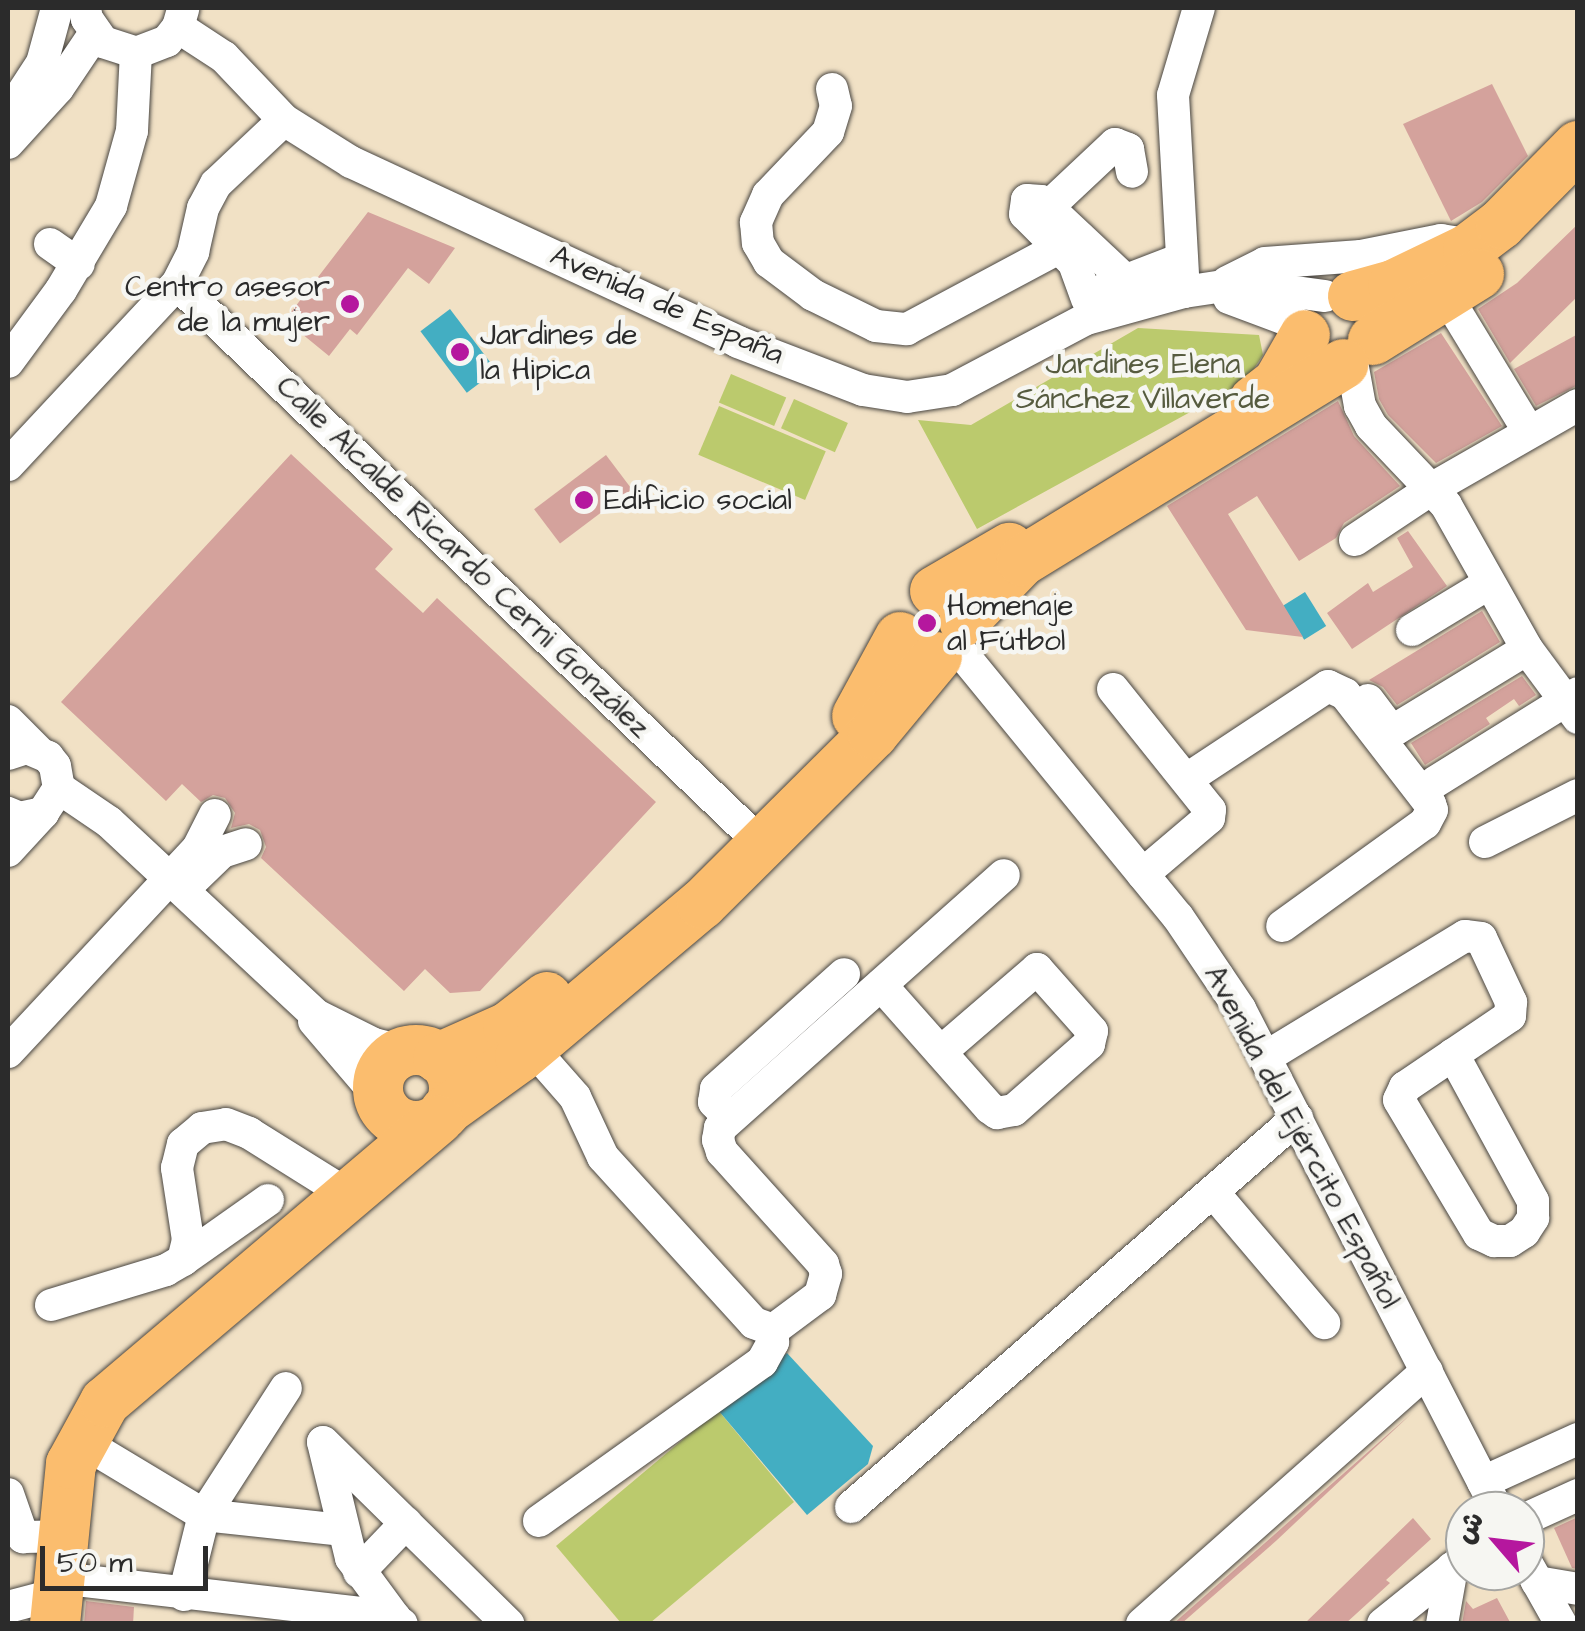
<!DOCTYPE html>
<meta charset="utf-8">
<style>
body{margin:0}
#map{position:relative;width:1585px;height:1631px;overflow:hidden;background:#f1e1c5;font-family:"Architects Daughter","Playpen Sans Arabic",sans-serif}
div>[style]{position:absolute}
[style*='--x']{left:calc(var(--x)*1px);top:calc(var(--y)*1px);width:calc(var(--w)*1px);rotate:calc(var(--a)*1deg)}
.green>*{inset:0;background:#bbca6d;transform-origin:0 0}
.water>*{inset:0;background:#43aec2;transform-origin:0 0}
.building>*{inset:0;background:#d4a29c;transform-origin:0 0}
.roads{filter:drop-shadow(0 0 2px #494642) drop-shadow(0 0 2px #494642)}
.minor>*{height:32px;margin:-16px;padding:0 16px;transform-origin:16px;border-radius:16px;background:#fff}
.highway>*{height:50px;margin:-25px;padding:0 25px;transform-origin:25px;border-radius:25px;background:#fbbd6e}
.highway>.ring{margin:-25px;padding:0;box-sizing:content-box;background:none;border:50px solid #fbbd6e;border-radius:50%}
.dots>*{width:28px;height:28px;translate:-50% -50%;box-sizing:border-box;border:5px solid #f6f6f2;border-radius:50%}
span{translate:-50% -50%;white-space:nowrap;text-align:center;line-height:1.15;-webkit-text-stroke:9px #f6f6f2;paint-order:stroke}
.poi-label{font-size:30px;color:#2b2b2b}
.right{translate:-100% -50%;text-align:right}
.left{translate:0 -50%;text-align:left}
.street-label{font-size:30px;color:#2b2b2b}
.park-label{font-size:30px;color:#565b3f}
.frame{position:absolute;inset:0;border:10px solid #2b2b2b;pointer-events:none}
.north{position:absolute;left:1445px;top:1491px;width:100px;height:100px;box-sizing:border-box;background:#f6f6f2;border:2px solid #a5a5a2;border-radius:50%;rotate:298deg;font-size:28px;font-weight:700;line-height:40px;text-align:center;color:#2b2b2b}
.north::after{content:'';display:block;margin:auto;width:35px;height:45px;background:#b5179e;clip-path:polygon(50% 0,100% 100%,50% 72%,0 100%)}
.scale{position:absolute;left:40px;top:1546px;width:168px;height:45px;box-sizing:border-box;border:5px solid #2b2b2b;border-top:0;padding-left:12px;font-size:30px;line-height:35px;white-space:nowrap;color:#2b2b2b;-webkit-text-stroke:8px #f6f6f2;paint-order:stroke}
</style>
<div id="map">
<div class="green">
<i style="clip-path:polygon(1138px 328px,1259px 335px,1263px 355px,1245px 382px,977px 529px,918px 420px,971px 425px)"></i>
<i style="left:731px;top:374px;width:60px;height:31px;rotate:23deg"></i>
<i style="left:794px;top:399px;width:59px;height:32px;rotate:24deg"></i>
<i style="left:719px;top:406px;width:116px;height:53px;rotate:23deg"></i>
<i style="clip-path:polygon(718px 1410px,794px 1502px,650px 1623px,621px 1623px,556px 1546px)"></i>
</div>
<div class="water">
<i style="left:450px;top:309px;width:77px;height:37px;rotate:53deg"></i>
<i style="left:1305px;top:592px;width:40px;height:26px;rotate:58deg"></i>
<i style="clip-path:polygon(787px 1353px,873px 1446px,868px 1464px,807px 1515px,718px 1410px)"></i>
</div>
<div class="building">
<i style="clip-path:polygon(1492px 84px,1528px 156px,1482px 202px,1451px 221px,1403px 124px)"></i>
<i style="clip-path:polygon(368px 212px,455px 248px,429px 284px,408px 268px,357px 335px,350px 329px,329px 356px,285px 320px)"></i>
<i style="clip-path:polygon(1578px 224px,1578px 296px,1510px 363px,1478px 309px,1517px 283px)"></i>
<i style="clip-path:polygon(1441px 333px,1502px 426px,1436px 463px,1388px 415px,1379px 399px,1374px 372px)"></i>
<i style="clip-path:polygon(1578px 334px,1578px 385px,1536px 406px,1514px 369px)"></i>
<i style="clip-path:polygon(1338px 401px,1354px 436px,1400px 486px,1344px 523px,1336px 538px,1299px 561px,1257px 496px,1228px 514px,1303px 637px,1246px 630px,1167px 506px)"></i>
<i style="clip-path:polygon(291px 454px,393px 549px,375px 569px,423px 613px,437px 598px,656px 802px,480px 991px,450px 993px,425px 969px,404px 991px,261px 858px,266px 847px,260px 830px,249px 824px,231px 828px,235px 813px,225px 798px,213px 795px,201px 802px,182px 784px,166px 801px,61px 702px)"></i>
<i style="left:606px;top:455px;width:43px;height:90px;rotate:53deg"></i>
<i style="clip-path:polygon(1408px 531px,1447px 586px,1352px 649px,1327px 613px,1368px 583px,1373px 592px,1413px 567px,1397px 538px)"></i>
<i style="clip-path:polygon(1482px 611px,1500px 642px,1397px 705px,1383px 687px,1369px 680px)"></i>
<i style="clip-path:polygon(1522px 676px,1536px 695px,1519px 706px,1514px 699px,1486px 718px,1490px 724px,1425px 765px,1411px 743px)"></i>
<i style="clip-path:polygon(1411px 1414px,1277px 1540px,1181px 1624px,1173px 1624px)"></i>
<i style="clip-path:polygon(1578px 1517px,1578px 1569px,1572px 1568px,1554px 1528px)"></i>
<i style="clip-path:polygon(1413px 1518px,1431px 1539px,1386px 1580px,1390px 1583px,1345px 1624px,1304px 1624px)"></i>
<i style="clip-path:polygon(1497px 1598px,1511px 1624px,1462px 1624px,1466px 1601px,1473px 1609px)"></i>
<i style="clip-path:polygon(86px 1601px,134px 1607px,133px 1624px,84px 1624px)"></i>
</div>
<div class="roads">
<div class="minor">
<i style="--x:85;--y:8;--w:11;--a:80"></i>
<i style="--x:87;--y:19;--w:28;--a:55"></i>
<i style="--x:103;--y:42;--w:35;--a:18"></i>
<i style="--x:136;--y:53;--w:33;--a:-21"></i>
<i style="--x:167;--y:41;--w:18;--a:-52"></i>
<i style="--x:178;--y:27;--w:19;--a:-74"></i>
<i style="--x:178;--y:27;--w:55;--a:33.1"></i>
<i style="--x:224;--y:57;--w:87;--a:46.4"></i>
<i style="--x:284;--y:120;--w:79;--a:32.1"></i>
<i style="--x:351;--y:162;--w:427;--a:24.9"></i>
<i style="--x:738;--y:342;--w:134;--a:21"></i>
<i style="--x:863;--y:390;--w:45;--a:9"></i>
<i style="--x:907;--y:397;--w:46;--a:-8.8"></i>
<i style="--x:952;--y:390;--w:152;--a:-27.9"></i>
<i style="--x:1086;--y:319;--w:102;--a:-15.4"></i>
<i style="--x:1184;--y:292;--w:54;--a:-8.6"></i>
<i style="--x:1237;--y:284;--w:89;--a:7.8"></i>
<i style="--x:832;--y:89;--w:17;--a:77"></i>
<i style="--x:836;--y:106;--w:27;--a:107"></i>
<i style="--x:828;--y:132;--w:87;--a:133.6"></i>
<i style="--x:768;--y:195;--w:30;--a:114"></i>
<i style="--x:756;--y:222;--w:21;--a:85"></i>
<i style="--x:758;--y:243;--w:22;--a:60"></i>
<i style="--x:769;--y:262;--w:55;--a:36.9"></i>
<i style="--x:813;--y:295;--w:70;--a:26.2"></i>
<i style="--x:876;--y:326;--w:31;--a:6"></i>
<i style="--x:907;--y:329;--w:195;--a:-28.1"></i>
<i style="--x:8;--y:115;--w:62;--a:-56.8"></i>
<i style="--x:42;--y:63;--w:57;--a:-74.7"></i>
<i style="--x:8;--y:143;--w:74;--a:-47.7"></i>
<i style="--x:58;--y:88;--w:66;--a:-56.1"></i>
<i style="--x:1048;--y:207;--w:92;--a:-43.2"></i>
<i style="--x:1115;--y:144;--w:14;--a:21"></i>
<i style="--x:1128;--y:149;--w:23;--a:80"></i>
<i style="--x:50;--y:244;--w:35;--a:35"></i>
<i style="--x:1227;--y:282;--w:42;--a:-26.6"></i>
<i style="--x:1265;--y:263;--w:96;--a:-4.2"></i>
<i style="--x:1361;--y:256;--w:82;--a:-11.3"></i>
<i style="--x:1441;--y:240;--w:19;--a:9"></i>
<i style="--x:177;--y:284;--w:789;--a:43.77"></i>
<i style="--x:1106;--y:288;--w:80;--a:-21.1"></i>
<i style="--x:1184;--y:292;--w:197;--a:-93.2"></i>
<i style="--x:1173;--y:95;--w:91;--a:-73.4"></i>
<i style="--x:1447;--y:297;--w:158;--a:58.7"></i>
<i style="--x:1229;--y:298;--w:80;--a:20.5"></i>
<i style="--x:1087;--y:299;--w:38;--a:-110"></i>
<i style="--x:1074;--y:263;--w:69;--a:-135"></i>
<i style="--x:1025;--y:214;--w:14;--a:-82"></i>
<i style="--x:1027;--y:200;--w:14;--a:4"></i>
<i style="--x:1041;--y:201;--w:114;--a:43.2"></i>
<i style="--x:8;--y:362;--w:89;--a:-53.6"></i>
<i style="--x:61;--y:290;--w:98;--a:-59.2"></i>
<i style="--x:111;--y:206;--w:78;--a:-74.4"></i>
<i style="--x:132;--y:131;--w:78;--a:-87.1"></i>
<i style="--x:1352;--y:362;--w:45;--a:79.7"></i>
<i style="--x:1360;--y:406;--w:23;--a:61"></i>
<i style="--x:1371;--y:426;--w:109;--a:46.5"></i>
<i style="--x:1446;--y:505;--w:165;--a:60.6"></i>
<i style="--x:1527;--y:649;--w:86;--a:53.5"></i>
<i style="--x:8;--y:465;--w:248;--a:-47"></i>
<i style="--x:177;--y:284;--w:36;--a:-63"></i>
<i style="--x:193;--y:252;--w:45;--a:-77.2"></i>
<i style="--x:203;--y:208;--w:27;--a:-62"></i>
<i style="--x:216;--y:184;--w:93;--a:-43.3"></i>
<i style="--x:1355;--y:540;--w:94;--a:-33.7"></i>
<i style="--x:1433;--y:488;--w:167;--a:-29.8"></i>
<i style="--x:1412;--y:630;--w:89;--a:-31.2"></i>
<i style="--x:956;--y:646;--w:350;--a:50.7"></i>
<i style="--x:1178;--y:917;--w:111;--a:56"></i>
<i style="--x:1240;--y:1009;--w:564;--a:62.8"></i>
<i style="--x:1113;--y:689;--w:155;--a:51.3"></i>
<i style="--x:1210;--y:810;--w:8;--a:97"></i>
<i style="--x:1209;--y:818;--w:87;--a:139.7"></i>
<i style="--x:1368;--y:700;--w:35;--a:53"></i>
<i style="--x:1389;--y:728;--w:7;--a:8"></i>
<i style="--x:1396;--y:729;--w:153;--a:-31.4"></i>
<i style="--x:8;--y:721;--w:42;--a:45"></i>
<i style="--x:8;--y:754;--w:20;--a:-18"></i>
<i style="--x:27;--y:748;--w:23;--a:23"></i>
<i style="--x:48;--y:757;--w:11;--a:52"></i>
<i style="--x:55;--y:766;--w:22;--a:80"></i>
<i style="--x:59;--y:788;--w:30;--a:123"></i>
<i style="--x:43;--y:813;--w:24;--a:168"></i>
<i style="--x:20;--y:818;--w:13;--a:-157"></i>
<i style="--x:1187;--y:779;--w:169;--a:-33.4"></i>
<i style="--x:1328;--y:686;--w:19;--a:25"></i>
<i style="--x:1345;--y:694;--w:139;--a:52.3"></i>
<i style="--x:1430;--y:804;--w:6;--a:72"></i>
<i style="--x:1432;--y:810;--w:15;--a:118"></i>
<i style="--x:1425;--y:823;--w:176;--a:144.2"></i>
<i style="--x:1435;--y:782;--w:168;--a:-31.9"></i>
<i style="--x:59;--y:788;--w:60;--a:34.2"></i>
<i style="--x:109;--y:822;--w:283;--a:43"></i>
<i style="--x:316;--y:1015;--w:65;--a:26.6"></i>
<i style="--x:374;--y:1044;--w:32;--a:14"></i>
<i style="--x:1485;--y:842;--w:104;--a:-26.8"></i>
<i style="--x:8;--y:851;--w:52;--a:-47.4"></i>
<i style="--x:192;--y:881;--w:42;--a:-44"></i>
<i style="--x:222;--y:852;--w:25;--a:-18"></i>
<i style="--x:881;--y:985;--w:164;--a:48.5"></i>
<i style="--x:990;--y:1108;--w:9;--a:36"></i>
<i style="--x:997;--y:1113;--w:17;--a:-10"></i>
<i style="--x:1014;--y:1110;--w:100;--a:-41.3"></i>
<i style="--x:1089;--y:1044;--w:13;--a:-77"></i>
<i style="--x:1092;--y:1031;--w:83;--a:-131.6"></i>
<i style="--x:1037;--y:969;--w:127;--a:139.2"></i>
<i style="--x:314;--y:1021;--w:100;--a:49.5"></i>
<i style="--x:532;--y:1048;--w:65;--a:48.7"></i>
<i style="--x:575;--y:1097;--w:66;--a:65"></i>
<i style="--x:603;--y:1157;--w:224;--a:47.7"></i>
<i style="--x:754;--y:1323;--w:20;--a:20"></i>
<i style="--x:773;--y:1330;--w:59;--a:-36.7"></i>
<i style="--x:820;--y:1295;--w:22;--a:-74"></i>
<i style="--x:826;--y:1274;--w:10;--a:-107"></i>
<i style="--x:823;--y:1264;--w:151;--a:-132"></i>
<i style="--x:722;--y:1152;--w:13;--a:-108"></i>
<i style="--x:718;--y:1140;--w:12;--a:-81"></i>
<i style="--x:720;--y:1128;--w:380;--a:-41.7"></i>
<i style="--x:8;--y:1052;--w:279;--a:-47"></i>
<i style="--x:198;--y:848;--w:37;--a:-63"></i>
<i style="--x:1266;--y:1057;--w:233;--a:-31.3"></i>
<i style="--x:1465;--y:936;--w:16;--a:7"></i>
<i style="--x:1481;--y:938;--w:71;--a:64.9"></i>
<i style="--x:1511;--y:1002;--w:14;--a:94"></i>
<i style="--x:1510;--y:1016;--w:127;--a:145.9"></i>
<i style="--x:1405;--y:1087;--w:14;--a:115"></i>
<i style="--x:1399;--y:1100;--w:156;--a:59.2"></i>
<i style="--x:1479;--y:1234;--w:17;--a:25"></i>
<i style="--x:1494;--y:1241;--w:16;--a:0"></i>
<i style="--x:1510;--y:1241;--w:17;--a:-33"></i>
<i style="--x:1524;--y:1232;--w:17;--a:-57"></i>
<i style="--x:1533;--y:1218;--w:17;--a:-90"></i>
<i style="--x:1533;--y:1201;--w:167;--a:-118.6"></i>
<i style="--x:729;--y:1118;--w:22;--a:-133"></i>
<i style="--x:714;--y:1102;--w:13;--a:-81"></i>
<i style="--x:716;--y:1089;--w:172;--a:-41.9"></i>
<i style="--x:1213;--y:1192;--w:172;--a:49.7"></i>
<i style="--x:183;--y:1260;--w:104;--a:-35.2"></i>
<i style="--x:51;--y:1305;--w:120;--a:-16.9"></i>
<i style="--x:166;--y:1270;--w:20;--a:-30"></i>
<i style="--x:183;--y:1260;--w:21;--a:-76"></i>
<i style="--x:188;--y:1240;--w:73;--a:-98.7"></i>
<i style="--x:177;--y:1168;--w:25;--a:-76"></i>
<i style="--x:183;--y:1144;--w:25;--a:-40"></i>
<i style="--x:202;--y:1128;--w:24;--a:-9"></i>
<i style="--x:226;--y:1124;--w:25;--a:21"></i>
<i style="--x:249;--y:1133;--w:119;--a:32"></i>
<i style="--x:81;--y:1441;--w:144;--a:31"></i>
<i style="--x:204;--y:1515;--w:138;--a:6.2"></i>
<i style="--x:1483;--y:1482;--w:104;--a:-24.4"></i>
<i style="--x:8;--y:1494;--w:46;--a:70.8"></i>
<i style="--x:23;--y:1537;--w:39;--a:-1"></i>
<i style="--x:851;--y:1507;--w:592;--a:-41.09"></i>
<i style="--x:1525;--y:1519;--w:58;--a:-24.4"></i>
<i style="--x:539;--y:1521;--w:274;--a:-35.5"></i>
<i style="--x:762;--y:1362;--w:23;--a:-61"></i>
<i style="--x:773;--y:1342;--w:12;--a:-90"></i>
<i style="--x:1525;--y:1560;--w:73;--a:60.6"></i>
<i style="--x:359;--y:1572;--w:68;--a:-46.2"></i>
<i style="--x:59;--y:1578;--w:332;--a:6.6"></i>
<i style="--x:389;--y:1616;--w:15;--a:32"></i>
<i style="--x:1537;--y:1582;--w:42;--a:9.7"></i>
<i style="--x:184;--y:1595;--w:82;--a:-76"></i>
<i style="--x:204;--y:1515;--w:151;--a:-57.2"></i>
<i style="--x:8;--y:1607;--w:51;--a:-14.9"></i>
<i style="--x:390;--y:1624;--w:8;--a:-50"></i>
<i style="--x:395;--y:1618;--w:74;--a:-126.3"></i>
<i style="--x:351;--y:1558;--w:119;--a:-103.6"></i>
<i style="--x:323;--y:1442;--w:260;--a:44.5"></i>
<i style="--x:1142;--y:1624;--w:381;--a:-41.6"></i>
<i style="--x:1383;--y:1624;--w:105;--a:-38.8"></i>
<i style="--x:1442;--y:1624;--w:57;--a:-79.9"></i>
</div>
<div class="highway">
<i style="--x:1353;--y:296;--w:41;--a:-15.4"></i>
<i style="--x:1393;--y:285;--w:83;--a:-25.6"></i>
<i style="--x:1468;--y:249;--w:41;--a:-37.1"></i>
<i style="--x:1501;--y:224;--w:110;--a:-45.4"></i>
<i style="--x:1373;--y:340;--w:125;--a:-31.9"></i>
<i style="--x:1254;--y:401;--w:31;--a:-38"></i>
<i style="--x:1278;--y:382;--w:54;--a:-60.1"></i>
<i style="--x:935;--y:591;--w:86;--a:-30.2"></i>
<i style="--x:964;--y:621;--w:83;--a:-46"></i>
<i style="--x:1022;--y:561;--w:377;--a:-31.5"></i>
<i style="--x:857;--y:716;--w:90;--a:-61.4"></i>
<i class="ring" style="left:378px;top:1050px;width:26px;height:26px"></i>
<i style="--x:438;--y:1058;--w:77;--a:-23.9"></i>
<i style="--x:508;--y:1027;--w:49;--a:-37.6"></i>
<i style="--x:445;--y:1111;--w:92;--a:-35.8"></i>
<i style="--x:520;--y:1057;--w:238;--a:-40.1"></i>
<i style="--x:702;--y:904;--w:241;--a:-44.8"></i>
<i style="--x:873;--y:734;--w:100;--a:-50.3"></i>
<i style="--x:55;--y:1624;--w:161;--a:-84.3"></i>
<i style="--x:71;--y:1464;--w:71;--a:-61.3"></i>
<i style="--x:105;--y:1402;--w:436;--a:-40.3"></i>
</div>
</div>
<div class="dots">
<i style="left:350px;top:304px;background:#b5179e"></i>
<i style="left:460px;top:352px;background:#b5179e"></i>
<i style="left:584px;top:500px;background:#b5179e"></i>
<i style="left:927px;top:623px;background:#b5179e"></i>
</div>
<div class="poi-label">
<span class="right" style="left:330px;top:304px">Centro asesor<br>de la mujer</span>
<span class="left" style="left:480px;top:352px">Jardines de<br>la Hipica</span>
<span class="left" style="left:604px;top:500px">Edificio social</span>
<span class="left" style="left:947px;top:623px">Homenaje<br>al Fútbol</span>
</div>
<div class="street-label">
<span style="left:667px;top:305px;rotate:24deg">Avenida de España</span>
<span style="left:463px;top:557px;rotate:44deg">Calle Alcalde Ricardo Cerni González</span>
<span style="left:1302px;top:1137px;rotate:62deg">Avenida del Ejército Español</span>
</div>
<div class="park-label">
<span style="left:1143px;top:381px">Jardines Elena<br>Sánchez Villaverde</span>
</div>
<div class="frame"></div>
<div class="north">ش</div>
<div class="scale">50 m</div>
</div>
